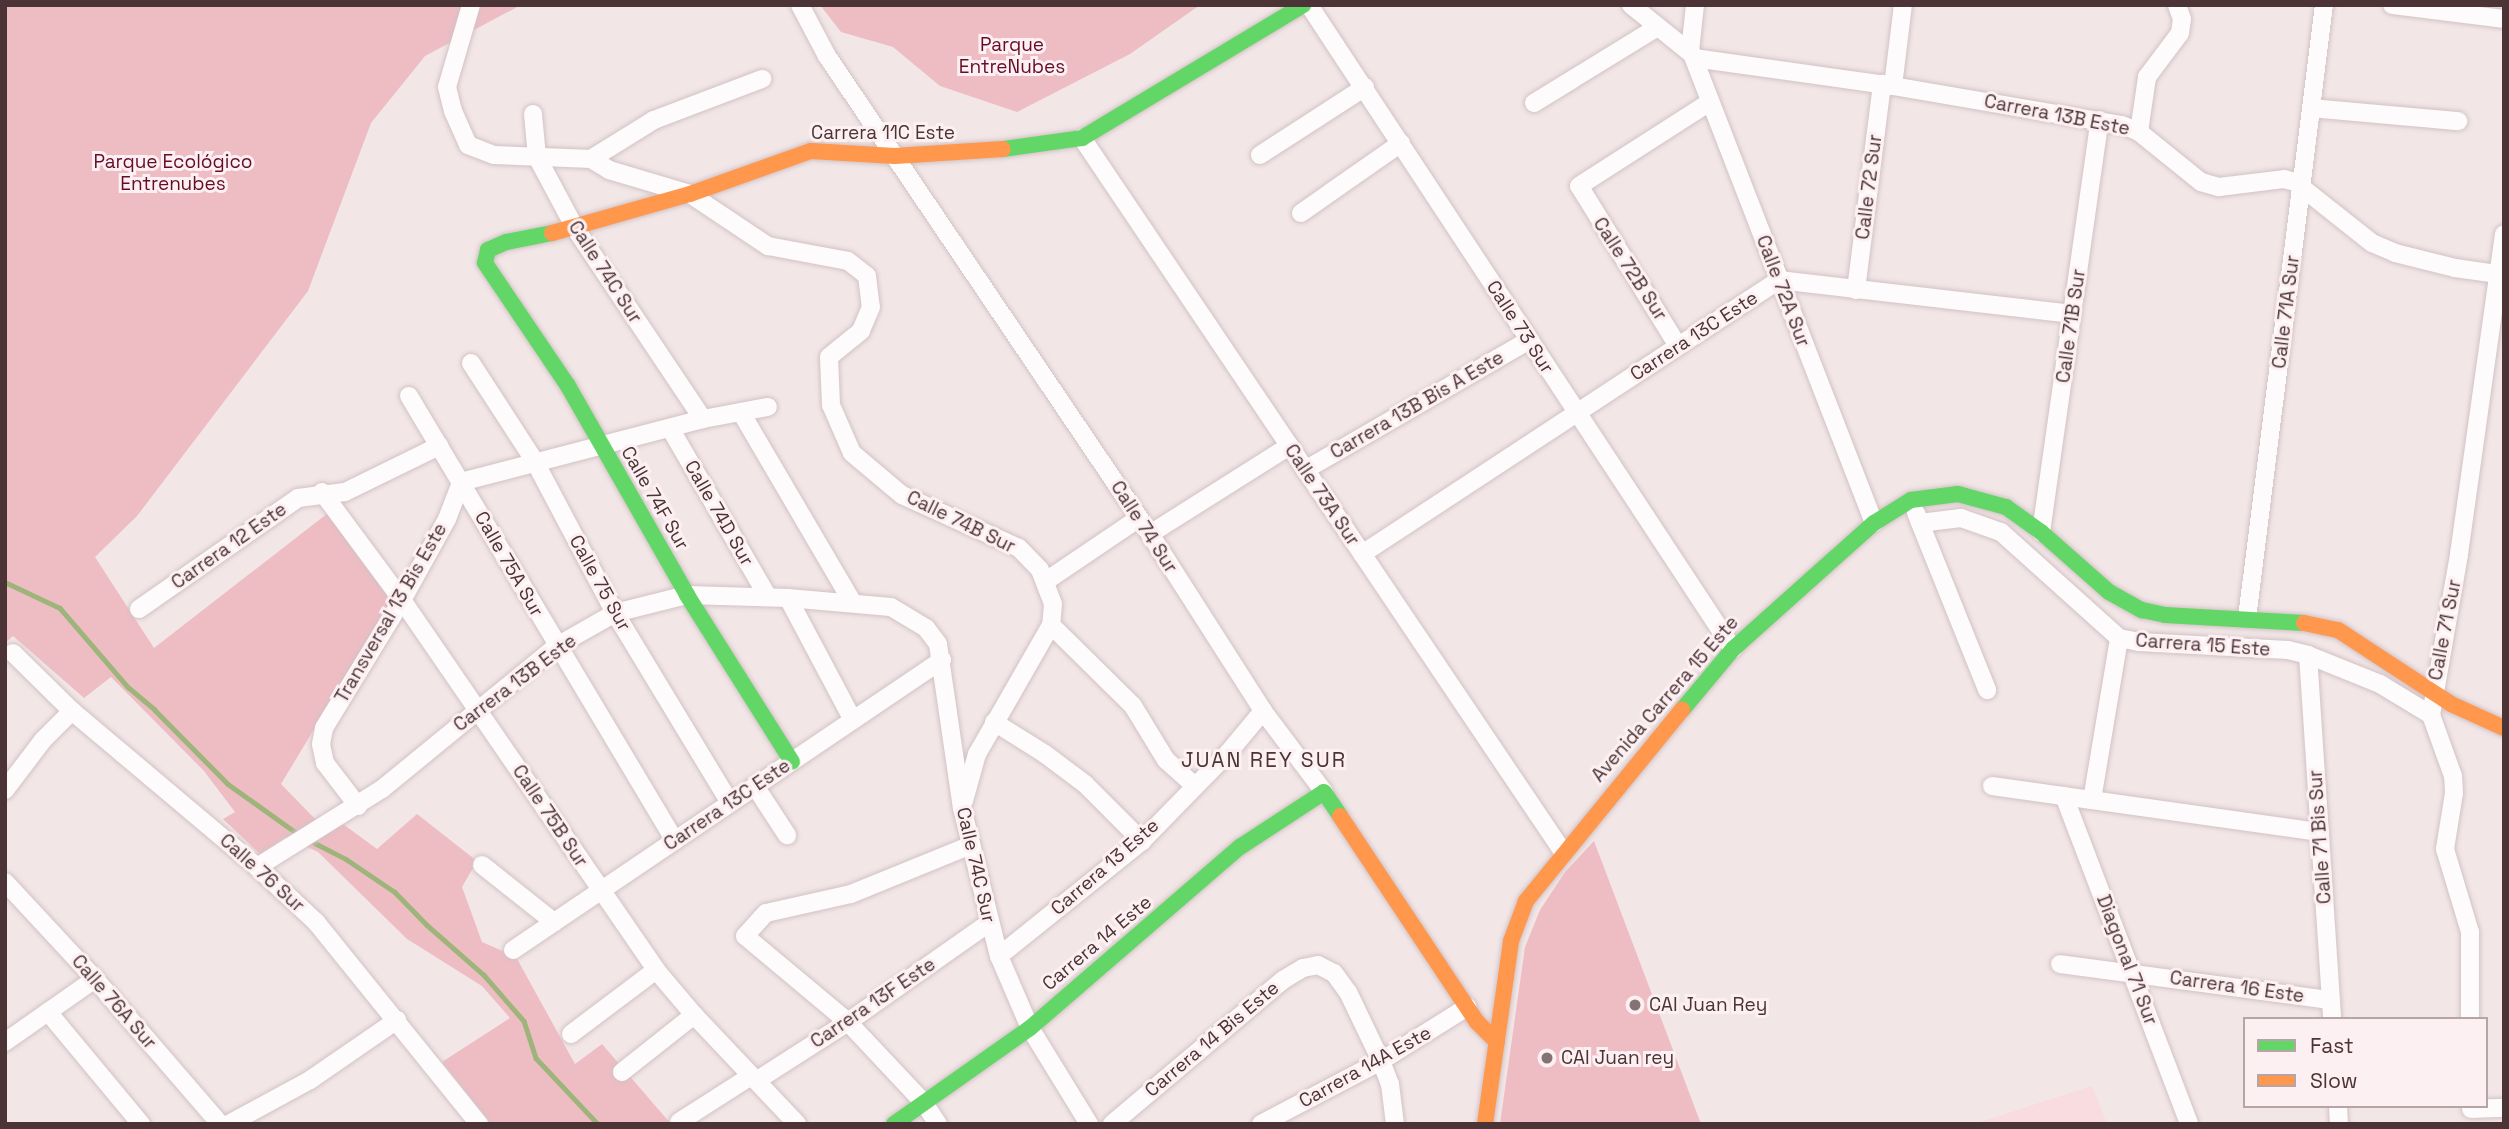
<!DOCTYPE html>
<meta charset="utf-8">
<style>
body{margin:0}
#map{position:relative;width:2509px;height:1129px;overflow:hidden;background:#f2e6e7;font-family:"Space Grotesk",sans-serif}
div>[style]{position:absolute}
[style*='--x']{left:calc(var(--x)*1px);top:calc(var(--y)*1px);width:calc(var(--w)*1px);rotate:calc(var(--a)*1deg)}
.built>*{inset:0;background:#f8dcdf}
.green>*{inset:0;background:#eebdc4}
.stream>*{height:4.5px;margin:-2.25px;padding:0 2.25px;transform-origin:2.25px;border-radius:2.25px;background:#9db57a}
.roads{filter:drop-shadow(0 0 2px #d2c2c4) drop-shadow(0 0 2px #d2c2c4)}
.street>*{height:18px;margin:-9px;padding:0 9px;transform-origin:9px;border-radius:9px;background:#fdfbfb}
.fast>*{height:16px;margin:-8px;padding:0 8px;transform-origin:8px;border-radius:8px;background:#63d668}
.slow>*{height:16px;margin:-8px;padding:0 8px;transform-origin:8px;border-radius:8px;background:#ff974d}
.dots>*{width:19px;height:19px;translate:-50% -50%;box-sizing:border-box;border:4px solid #fdf0f2;border-radius:50%}
span{translate:-50% -50%;white-space:nowrap;text-align:center;line-height:1.15;-webkit-text-stroke:6px #fdf0f2;paint-order:stroke}
.park-label{font-size:19px;color:#650d28}
.street-label{font-size:19px;color:#4b3336}
.poi-label{font-size:19px;color:#4b3336}
.left{translate:0 -50%;text-align:left}
.neighbourhood-label{font-size:21px;color:#4b3336;letter-spacing:2px}
.frame{position:absolute;inset:0;border:7px solid #4b3336;pointer-events:none}
.legend{position:absolute;left:2243px;top:1017px;width:245px;height:91px;box-sizing:border-box;background:#fdf0f2;border:2px solid #b6a4a7;margin:0;padding:9px 12px;list-style:none;font-size:21px;color:#4b3336}
.legend li{display:flex;align-items:center;gap:14px;height:35px}
.legend b{width:35px;border:2px solid #b6a4a7}
</style>
<div id="map">
<div class="built">
<i style="clip-path:polygon(2092px 1086px,2107px 1124px,1980px 1124px,1980px 1122px)"></i>
</div>
<div class="green">
<i style="clip-path:polygon(5px 5px,521px 5px,425px 56px,371px 123px,308px 291px,137px 516px,95px 557px,154px 648px,328px 513px,392px 600px,281px 784px,316px 820px,328px 813px,377px 849px,417px 814px,477px 861px,462px 887px,482px 942px,516px 957px,575px 1064px,602px 1044px,671px 1124px,491px 1124px,442px 1062px,510px 1018px,482px 986px,407px 939px,318px 852px,286px 837px,260px 854px,223px 819px,235px 812px,204px 771px,111px 677px,84px 698px,13px 636px,5px 643px)"></i>
<i style="clip-path:polygon(820px 5px,1200px 5px,1130px 54px,1017px 112px,940px 86px,893px 47px,841px 32px)"></i>
<i style="clip-path:polygon(1594px 841px,1701px 1124px,1500px 1124px,1525px 947px,1540px 910px,1565px 872px)"></i>
</div>
<div class="stream">
<i style="--x:5;--y:582;--w:61;--a:25.3"></i>
<i style="--x:60;--y:608;--w:104;--a:49.3"></i>
<i style="--x:128;--y:687;--w:35;--a:40"></i>
<i style="--x:155;--y:710;--w:104;--a:45.4"></i>
<i style="--x:228;--y:784;--w:86;--a:35.5"></i>
<i style="--x:309;--y:840;--w:42;--a:27.2"></i>
<i style="--x:346;--y:859;--w:59;--a:34"></i>
<i style="--x:395;--y:892;--w:46;--a:45.9"></i>
<i style="--x:427;--y:925;--w:76;--a:41.3"></i>
<i style="--x:484;--y:975;--w:61;--a:49"></i>
<i style="--x:524;--y:1021;--w:39;--a:72"></i>
<i style="--x:536;--y:1058;--w:91;--a:46.8"></i>
</div>
<div class="roads">
<div class="street">
<i style="--x:471;--y:5;--w:85;--a:106.3"></i>
<i style="--x:447;--y:87;--w:25;--a:76"></i>
<i style="--x:453;--y:111;--w:37;--a:66"></i>
<i style="--x:468;--y:145;--w:28;--a:21"></i>
<i style="--x:494;--y:155;--w:97;--a:2.4"></i>
<i style="--x:591;--y:159;--w:21;--a:31"></i>
<i style="--x:609;--y:170;--w:84;--a:16.5"></i>
<i style="--x:690;--y:194;--w:94;--a:33.7"></i>
<i style="--x:768;--y:246;--w:81;--a:10.6"></i>
<i style="--x:848;--y:261;--w:24;--a:38"></i>
<i style="--x:867;--y:276;--w:31;--a:83"></i>
<i style="--x:871;--y:307;--w:26;--a:113"></i>
<i style="--x:861;--y:331;--w:41;--a:140.9"></i>
<i style="--x:829;--y:357;--w:48;--a:87.6"></i>
<i style="--x:831;--y:405;--w:52;--a:66.4"></i>
<i style="--x:852;--y:453;--w:65;--a:40"></i>
<i style="--x:902;--y:495;--w:128;--a:24.4"></i>
<i style="--x:1019;--y:548;--w:30;--a:46"></i>
<i style="--x:1040;--y:570;--w:36;--a:69"></i>
<i style="--x:1053;--y:604;--w:21;--a:95"></i>
<i style="--x:1051;--y:625;--w:149;--a:119.8"></i>
<i style="--x:977;--y:754;--w:49;--a:105.5"></i>
<i style="--x:800;--y:5;--w:58;--a:62.1"></i>
<i style="--x:827;--y:56;--w:577;--a:55.95"></i>
<i style="--x:1150;--y:534;--w:210;--a:57.4"></i>
<i style="--x:1263;--y:711;--w:101;--a:53"></i>
<i style="--x:1309;--y:5;--w:771;--a:56.64"></i>
<i style="--x:1631;--y:5;--w:78;--a:38.8"></i>
<i style="--x:1692;--y:54;--w:503;--a:68.79"></i>
<i style="--x:2392;--y:5;--w:113;--a:7.1"></i>
<i style="--x:1690;--y:51;--w:46;--a:-83.8"></i>
<i style="--x:1694;--y:58;--w:201;--a:8"></i>
<i style="--x:1893;--y:86;--w:232;--a:9.7"></i>
<i style="--x:2122;--y:125;--w:18;--a:22"></i>
<i style="--x:2139;--y:132;--w:80;--a:38.9"></i>
<i style="--x:2201;--y:182;--w:19;--a:16"></i>
<i style="--x:2219;--y:187;--w:65;--a:-7"></i>
<i style="--x:2284;--y:179;--w:11;--a:15"></i>
<i style="--x:2295;--y:182;--w:98;--a:38.4"></i>
<i style="--x:2372;--y:243;--w:25;--a:23"></i>
<i style="--x:2395;--y:253;--w:62;--a:14"></i>
<i style="--x:2455;--y:268;--w:49;--a:8.1"></i>
<i style="--x:1893;--y:86;--w:82;--a:-83"></i>
<i style="--x:1534;--y:103;--w:143;--a:-31.6"></i>
<i style="--x:2311;--y:108;--w:148;--a:5.1"></i>
<i style="--x:533;--y:114;--w:43;--a:84.7"></i>
<i style="--x:537;--y:157;--w:81;--a:61.8"></i>
<i style="--x:575;--y:228;--w:230;--a:56.2"></i>
<i style="--x:2139;--y:132;--w:56;--a:-81.7"></i>
<i style="--x:2147;--y:77;--w:55;--a:-53.1"></i>
<i style="--x:2180;--y:33;--w:14;--a:-82"></i>
<i style="--x:2182;--y:19;--w:15;--a:-110"></i>
<i style="--x:1082;--y:138;--w:861;--a:56.03"></i>
<i style="--x:1260;--y:155;--w:125;--a:-32.9"></i>
<i style="--x:591;--y:159;--w:74;--a:-31.8"></i>
<i style="--x:654;--y:120;--w:116;--a:-20.8"></i>
<i style="--x:1301;--y:213;--w:122;--a:-35"></i>
<i style="--x:1856;--y:290;--w:208;--a:-82.8"></i>
<i style="--x:1678;--y:346;--w:188;--a:-121.7"></i>
<i style="--x:1579;--y:186;--w:156;--a:-32.7"></i>
<i style="--x:471;--y:363;--w:116;--a:57"></i>
<i style="--x:534;--y:460;--w:173;--a:62.1"></i>
<i style="--x:615;--y:613;--w:222;--a:58.8"></i>
<i style="--x:409;--y:396;--w:518;--a:59.13"></i>
<i style="--x:742;--y:414;--w:219;--a:59.6"></i>
<i style="--x:670;--y:428;--w:195;--a:59.9"></i>
<i style="--x:1305;--y:470;--w:259;--a:-30.1"></i>
<i style="--x:322;--y:492;--w:134;--a:53.5"></i>
<i style="--x:402;--y:600;--w:449;--a:55.5"></i>
<i style="--x:656;--y:970;--w:59;--a:49.8"></i>
<i style="--x:694;--y:1015;--w:150;--a:46.6"></i>
<i style="--x:1916;--y:513;--w:191;--a:68.1"></i>
<i style="--x:1920;--y:523;--w:41;--a:-7"></i>
<i style="--x:1961;--y:518;--w:42;--a:19.3"></i>
<i style="--x:2001;--y:532;--w:159;--a:41.9"></i>
<i style="--x:2119;--y:638;--w:20;--a:11"></i>
<i style="--x:2139;--y:642;--w:149;--a:3.1"></i>
<i style="--x:2288;--y:650;--w:21;--a:14"></i>
<i style="--x:2308;--y:655;--w:78;--a:21.9"></i>
<i style="--x:2380;--y:684;--w:60;--a:31.3"></i>
<i style="--x:2041;--y:532;--w:416;--a:-81.9"></i>
<i style="--x:1150;--y:534;--w:165;--a:-32.3"></i>
<i style="--x:1362;--y:554;--w:499;--a:-33.3"></i>
<i style="--x:1779;--y:280;--w:295;--a:6.6"></i>
<i style="--x:1046;--y:581;--w:112;--a:-34.1"></i>
<i style="--x:788;--y:598;--w:138;--a:62"></i>
<i style="--x:139;--y:609;--w:194;--a:-34.9"></i>
<i style="--x:298;--y:498;--w:47;--a:-7.3"></i>
<i style="--x:345;--y:492;--w:105;--a:-26.1"></i>
<i style="--x:2247;--y:618;--w:618;--a:-82.84"></i>
<i style="--x:1051;--y:625;--w:115;--a:44.6"></i>
<i style="--x:1133;--y:706;--w:63;--a:58.6"></i>
<i style="--x:1166;--y:760;--w:38;--a:42"></i>
<i style="--x:13;--y:653;--w:83;--a:44.5"></i>
<i style="--x:72;--y:711;--w:242;--a:40.1"></i>
<i style="--x:257;--y:867;--w:81;--a:43"></i>
<i style="--x:316;--y:922;--w:260;--a:51.1"></i>
<i style="--x:2308;--y:655;--w:365;--a:86.2"></i>
<i style="--x:994;--y:722;--w:60;--a:32.1"></i>
<i style="--x:1045;--y:754;--w:50;--a:36.9"></i>
<i style="--x:1085;--y:784;--w:81;--a:45"></i>
<i style="--x:755;--y:786;--w:59;--a:56.9"></i>
<i style="--x:1992;--y:786;--w:331;--a:8"></i>
<i style="--x:5;--y:790;--w:63;--a:-52.8"></i>
<i style="--x:43;--y:740;--w:41;--a:-45"></i>
<i style="--x:2064;--y:796;--w:351;--a:69.1"></i>
<i style="--x:2092;--y:800;--w:164;--a:-80.5"></i>
<i style="--x:358;--y:806;--w:54;--a:-127.5"></i>
<i style="--x:325;--y:763;--w:19;--a:-102"></i>
<i style="--x:321;--y:744;--w:16;--a:-79"></i>
<i style="--x:324;--y:728;--w:150;--a:-58.6"></i>
<i style="--x:402;--y:600;--w:93;--a:-60.9"></i>
<i style="--x:447;--y:519;--w:40;--a:-69"></i>
<i style="--x:461;--y:482;--w:250;--a:-14.6"></i>
<i style="--x:703;--y:419;--w:66;--a:-10.5"></i>
<i style="--x:482;--y:865;--w:92;--a:38.4"></i>
<i style="--x:257;--y:867;--w:147;--a:-32"></i>
<i style="--x:382;--y:789;--w:226;--a:-39.3"></i>
<i style="--x:557;--y:646;--w:67;--a:-29.6"></i>
<i style="--x:615;--y:613;--w:74;--a:-14"></i>
<i style="--x:687;--y:595;--w:101;--a:1.7"></i>
<i style="--x:788;--y:598;--w:103;--a:5"></i>
<i style="--x:891;--y:607;--w:41;--a:31"></i>
<i style="--x:926;--y:628;--w:20;--a:53"></i>
<i style="--x:938;--y:644;--w:166;--a:81.7"></i>
<i style="--x:962;--y:808;--w:153;--a:76"></i>
<i style="--x:999;--y:956;--w:78;--a:66.7"></i>
<i style="--x:1030;--y:1028;--w:113;--a:58.4"></i>
<i style="--x:5;--y:882;--w:132;--a:47.1"></i>
<i style="--x:95;--y:979;--w:191;--a:49.2"></i>
<i style="--x:513;--y:950;--w:518;--a:-34.06"></i>
<i style="--x:999;--y:956;--w:184;--a:-38.8"></i>
<i style="--x:1142;--y:841;--w:123;--a:-45.7"></i>
<i style="--x:1228;--y:753;--w:55;--a:-50.2"></i>
<i style="--x:2060;--y:964;--w:273;--a:7.6"></i>
<i style="--x:48;--y:1012;--w:146;--a:50.3"></i>
<i style="--x:2470;--y:1019;--w:87;--a:-90"></i>
<i style="--x:2470;--y:932;--w:87;--a:-106.8"></i>
<i style="--x:2445;--y:849;--w:57;--a:-80.9"></i>
<i style="--x:2454;--y:793;--w:17;--a:-93"></i>
<i style="--x:2453;--y:776;--w:65;--a:-109.8"></i>
<i style="--x:2431;--y:715;--w:163;--a:-80.1"></i>
<i style="--x:2459;--y:554;--w:323;--a:-82"></i>
<i style="--x:571;--y:1034;--w:106;--a:-37"></i>
<i style="--x:5;--y:1042;--w:110;--a:-35"></i>
<i style="--x:622;--y:1072;--w:92;--a:-38.4"></i>
<i style="--x:756;--y:1081;--w:109;--a:-32.7"></i>
<i style="--x:848;--y:1022;--w:172;--a:-35.1"></i>
<i style="--x:2338;--y:1106;--w:18;--a:87"></i>
<i style="--x:2471;--y:1109;--w:33;--a:-2"></i>
<i style="--x:679;--y:1122;--w:85;--a:-32.6"></i>
<i style="--x:229;--y:1124;--w:92;--a:-28.5"></i>
<i style="--x:310;--y:1080;--w:106;--a:-34.6"></i>
<i style="--x:938;--y:1124;--w:25;--a:-124"></i>
<i style="--x:924;--y:1103;--w:111;--a:-133.2"></i>
<i style="--x:848;--y:1022;--w:134;--a:-140.1"></i>
<i style="--x:745;--y:936;--w:31;--a:-48"></i>
<i style="--x:766;--y:913;--w:87;--a:-12.6"></i>
<i style="--x:851;--y:894;--w:130;--a:-22.2"></i>
<i style="--x:1112;--y:1124;--w:224;--a:-40.1"></i>
<i style="--x:1283;--y:980;--w:23;--a:-31"></i>
<i style="--x:1303;--y:968;--w:15;--a:-11"></i>
<i style="--x:1318;--y:965;--w:18;--a:27"></i>
<i style="--x:1334;--y:973;--w:24;--a:54"></i>
<i style="--x:1348;--y:992;--w:76;--a:64.4"></i>
<i style="--x:1381;--y:1061;--w:25;--a:69"></i>
<i style="--x:1390;--y:1084;--w:40;--a:82.9"></i>
<i style="--x:1261;--y:1124;--w:136;--a:-27.7"></i>
<i style="--x:1381;--y:1061;--w:102;--a:-32.1"></i>
</div>
<div class="fast">
<i style="--x:1003;--y:149;--w:80;--a:-7.9"></i>
<i style="--x:1082;--y:138;--w:258;--a:-31"></i>
<i style="--x:552;--y:233;--w:47;--a:168.9"></i>
<i style="--x:506;--y:242;--w:20;--a:156"></i>
<i style="--x:488;--y:250;--w:13;--a:103"></i>
<i style="--x:485;--y:263;--w:148;--a:56"></i>
<i style="--x:568;--y:386;--w:241;--a:60.3"></i>
<i style="--x:687;--y:595;--w:197;--a:57.8"></i>
<i style="--x:1682;--y:710;--w:80;--a:-50.1"></i>
<i style="--x:1733;--y:649;--w:189;--a:-41.8"></i>
<i style="--x:1874;--y:523;--w:44;--a:-31.9"></i>
<i style="--x:1911;--y:500;--w:47;--a:-7.3"></i>
<i style="--x:1958;--y:494;--w:50;--a:15.2"></i>
<i style="--x:2006;--y:507;--w:43;--a:35.5"></i>
<i style="--x:2041;--y:532;--w:91;--a:41.4"></i>
<i style="--x:2109;--y:592;--w:38;--a:29"></i>
<i style="--x:2142;--y:610;--w:24;--a:12"></i>
<i style="--x:2165;--y:615;--w:139;--a:3.3"></i>
<i style="--x:894;--y:1124;--w:166;--a:-35.2"></i>
<i style="--x:1030;--y:1028;--w:277;--a:-40.8"></i>
<i style="--x:1240;--y:847;--w:100;--a:-33.2"></i>
<i style="--x:1324;--y:792;--w:29;--a:56"></i>
</div>
<div class="slow">
<i style="--x:552;--y:233;--w:143;--a:-15.8"></i>
<i style="--x:690;--y:194;--w:128;--a:-19.6"></i>
<i style="--x:811;--y:151;--w:84;--a:3.4"></i>
<i style="--x:895;--y:156;--w:108;--a:-3.7"></i>
<i style="--x:2304;--y:623;--w:35;--a:12"></i>
<i style="--x:2338;--y:630;--w:135;--a:33.2"></i>
<i style="--x:2451;--y:704;--w:58;--a:24.4"></i>
<i style="--x:1340;--y:816;--w:247;--a:56.4"></i>
<i style="--x:1477;--y:1022;--w:28;--a:45"></i>
<i style="--x:1485;--y:1124;--w:185;--a:-81.9"></i>
<i style="--x:1511;--y:941;--w:43;--a:-69.4"></i>
<i style="--x:1526;--y:901;--w:247;--a:-50.8"></i>
</div>
</div>
<div class="dots">
<i style="left:1635px;top:1005px;background:#857274"></i>
<i style="left:1547px;top:1058px;background:#857274"></i>
</div>
<div class="park-label">
<span style="left:1012px;top:56px">Parque<br>EntreNubes</span>
<span style="left:173px;top:173px">Parque Ecológico<br>Entrenubes</span>
</div>
<div class="street-label">
<span style="left:2057px;top:115px;rotate:11deg">Carrera 13B Este</span>
<span style="left:883px;top:133px">Carrera 11C Este</span>
<span style="left:1869px;top:187px;rotate:-83deg">Calle 72 Sur</span>
<span style="left:1630px;top:269px;rotate:57deg">Calle 72B Sur</span>
<span style="left:605px;top:272px;rotate:57deg">Calle 74C Sur</span>
<span style="left:1783px;top:291px;rotate:69deg">Calle 72A Sur</span>
<span style="left:2286px;top:312px;rotate:-83deg">Calle 71A Sur</span>
<span style="left:2071px;top:326px;rotate:-82deg">Calle 71B Sur</span>
<span style="left:1520px;top:327px;rotate:57deg">Calle 73 Sur</span>
<span style="left:1694px;top:336px;rotate:-33deg">Carrera 13C Este</span>
<span style="left:1417px;top:405px;rotate:-30deg">Carrera 13B Bis A Este</span>
<span style="left:1322px;top:495px;rotate:56deg">Calle 73A Sur</span>
<span style="left:655px;top:498px;rotate:60deg">Calle 74F Sur</span>
<span style="left:719px;top:513px;rotate:60deg">Calle 74D Sur</span>
<span style="left:961px;top:522px;rotate:26deg">Calle 74B Sur</span>
<span style="left:1144px;top:527px;rotate:57deg">Calle 74 Sur</span>
<span style="left:229px;top:546px;rotate:-35deg">Carrera 12 Este</span>
<span style="left:509px;top:564px;rotate:60deg">Calle 75A Sur</span>
<span style="left:600px;top:583px;rotate:61deg">Calle 75 Sur</span>
<span style="left:391px;top:613px;rotate:-60deg">Transversal 13 Bis Este</span>
<span style="left:2445px;top:630px;rotate:-79deg">Calle 71 Sur</span>
<span style="left:2203px;top:645px;rotate:4deg">Carrera 15 Este</span>
<span style="left:515px;top:683px;rotate:-37deg">Carrera 13B Este</span>
<span style="left:1665px;top:699px;rotate:-49deg">Avenida Carrera 15 Este</span>
<span style="left:727px;top:805px;rotate:-34deg">Carrera 13C Este</span>
<span style="left:550px;top:816px;rotate:56deg">Calle 75B Sur</span>
<span style="left:2320px;top:837px;rotate:-94deg">Calle 71 Bis Sur</span>
<span style="left:976px;top:865px;rotate:77deg">Calle 74C Sur</span>
<span style="left:1105px;top:867px;rotate:-41deg">Carrera 13 Este</span>
<span style="left:262px;top:873px;rotate:42deg">Calle 76 Sur</span>
<span style="left:1097px;top:943px;rotate:-40deg">Carrera 14 Este</span>
<span style="left:2127px;top:960px;rotate:69deg">Diagonal 71 Sur</span>
<span style="left:2237px;top:987px;rotate:8deg">Carrera 16 Este</span>
<span style="left:114px;top:1002px;rotate:49deg">Calle 76A Sur</span>
<span style="left:873px;top:1003px;rotate:-34deg">Carrera 13F Este</span>
<span style="left:1212px;top:1039px;rotate:-40deg">Carrera 14 Bis Este</span>
<span style="left:1365px;top:1067px;rotate:-29deg">Carrera 14A Este</span>
</div>
<div class="poi-label">
<span class="left" style="left:1649px;top:1005px">CAI Juan Rey</span>
<span class="left" style="left:1561px;top:1058px">CAI Juan rey</span>
</div>
<div class="neighbourhood-label">
<span style="left:1264px;top:760px">JUAN REY SUR</span>
</div>
<div class="frame"></div>
<ul class="legend">
<li><b style="height:9px;background:#63d668"></b>Fast</li>
<li><b style="height:9px;background:#ff974d"></b>Slow</li>
</ul>
</div>
